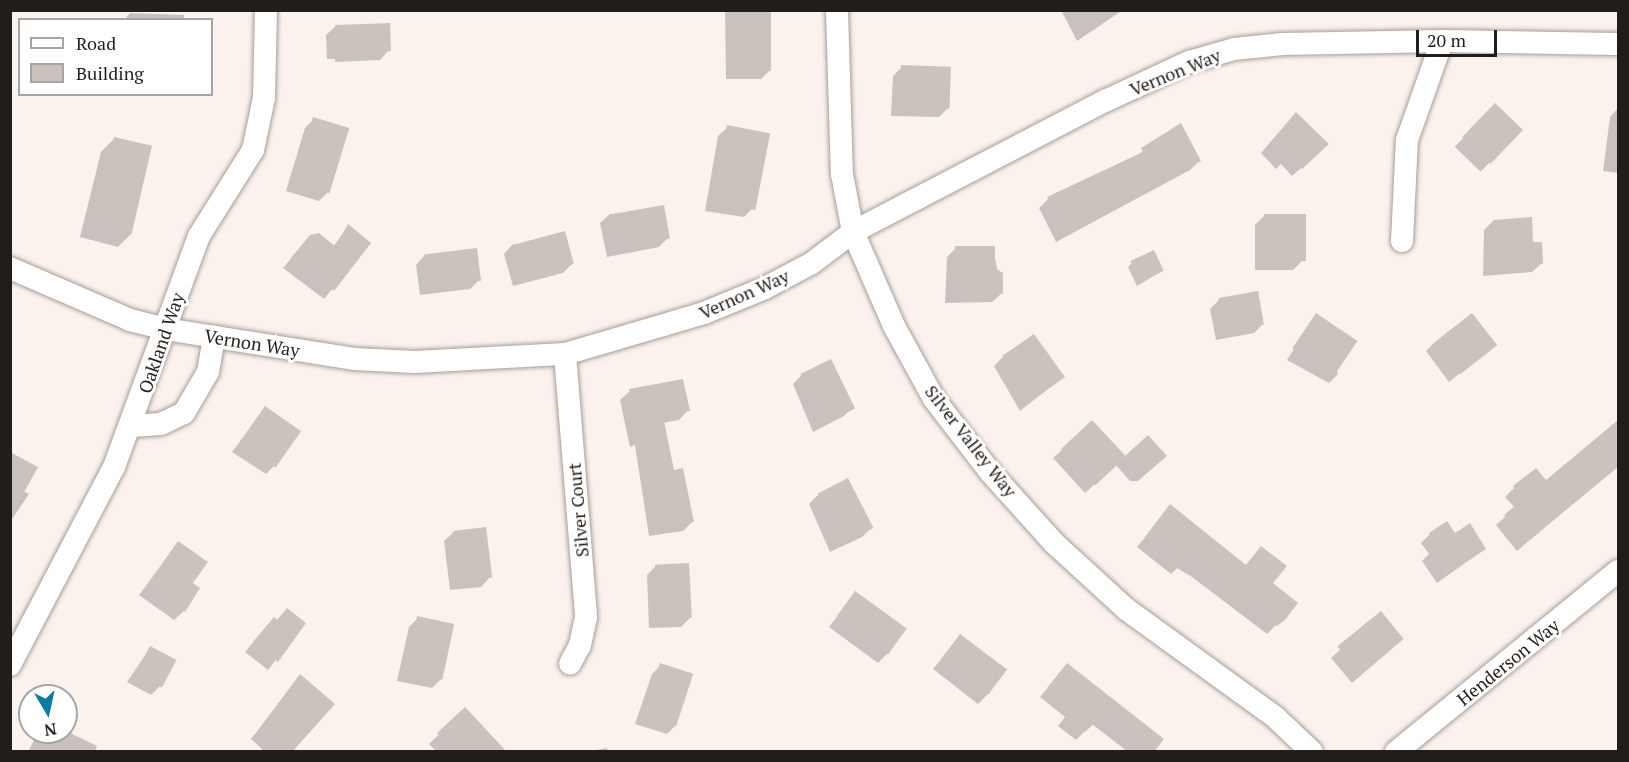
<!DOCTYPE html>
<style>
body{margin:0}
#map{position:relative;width:1629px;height:762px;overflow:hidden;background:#fcf2ed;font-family:"PT Serif",serif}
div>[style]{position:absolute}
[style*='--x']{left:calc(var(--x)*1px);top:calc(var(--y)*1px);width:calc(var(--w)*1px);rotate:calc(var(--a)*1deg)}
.shadow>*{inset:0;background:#0003;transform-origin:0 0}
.building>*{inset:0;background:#ccc2bd;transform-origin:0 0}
.roads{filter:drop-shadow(0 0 2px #a79d98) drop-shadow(0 0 2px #a79d98)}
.minor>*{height:22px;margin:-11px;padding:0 11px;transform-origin:11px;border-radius:11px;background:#fff}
span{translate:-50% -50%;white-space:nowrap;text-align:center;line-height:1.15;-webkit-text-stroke:6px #fff;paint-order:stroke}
.street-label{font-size:18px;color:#211d1b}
.frame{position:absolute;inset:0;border:12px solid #211d1b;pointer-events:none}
.legend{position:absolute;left:18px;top:18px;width:195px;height:78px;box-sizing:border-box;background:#fff;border:2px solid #a6a5a4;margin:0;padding:8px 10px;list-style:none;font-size:18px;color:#211d1b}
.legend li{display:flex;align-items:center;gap:12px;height:30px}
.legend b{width:30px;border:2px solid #a6a5a4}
.north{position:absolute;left:18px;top:684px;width:60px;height:60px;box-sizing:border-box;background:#fff;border:2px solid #a6a5a4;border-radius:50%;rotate:171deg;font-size:16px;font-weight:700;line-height:24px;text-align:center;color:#211d1b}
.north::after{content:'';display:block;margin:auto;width:21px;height:27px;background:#087ca4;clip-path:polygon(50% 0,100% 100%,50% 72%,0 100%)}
.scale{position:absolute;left:1416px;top:30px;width:81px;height:27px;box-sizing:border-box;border:3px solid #211d1b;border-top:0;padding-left:8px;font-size:18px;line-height:21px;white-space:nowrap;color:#211d1b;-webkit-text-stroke:4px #fff;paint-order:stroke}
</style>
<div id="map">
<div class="shadow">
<i style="clip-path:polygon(725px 10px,769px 10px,770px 70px,761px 79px,726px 79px)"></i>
<i style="clip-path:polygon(1061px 10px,1123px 10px,1077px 41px)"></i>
<i style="clip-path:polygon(130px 13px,184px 15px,184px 20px,124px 20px)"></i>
<i style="clip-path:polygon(336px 26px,389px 50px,380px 60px,335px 62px,335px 59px,327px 59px,326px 35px)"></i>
<i style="clip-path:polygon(902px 67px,948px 108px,939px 117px,891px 116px,893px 76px)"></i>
<i style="left:1495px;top:105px;width:36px;height:58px;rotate:44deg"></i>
<i style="clip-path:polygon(1618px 108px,1618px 173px,1603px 171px,1610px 117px)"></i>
<i style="clip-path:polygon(314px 119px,328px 192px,319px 201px,286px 191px,305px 128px)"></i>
<i style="clip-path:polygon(1287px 123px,1318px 153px,1292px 176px,1281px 164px,1276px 169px,1261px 153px)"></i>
<i style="clip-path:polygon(1181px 125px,1199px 161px,1190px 170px,1056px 242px,1039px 208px,1048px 199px,1133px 158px)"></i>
<i style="clip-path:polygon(728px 127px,753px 208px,744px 217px,705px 211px,718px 136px)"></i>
<i style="clip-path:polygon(115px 138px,132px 233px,118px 247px,80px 237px,101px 152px)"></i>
<i style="clip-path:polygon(610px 214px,669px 237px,659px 247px,607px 257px,600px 223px)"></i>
<i style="clip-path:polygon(1264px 216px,1302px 261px,1293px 270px,1255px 270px,1255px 225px)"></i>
<i style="clip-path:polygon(1493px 221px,1542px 263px,1532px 272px,1483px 276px,1484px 230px)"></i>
<i style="clip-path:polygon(348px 226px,369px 244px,324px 299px,283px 268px,310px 236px,333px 247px)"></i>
<i style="clip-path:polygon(513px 244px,572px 264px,563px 273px,513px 286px,504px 254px)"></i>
<i style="clip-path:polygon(956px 248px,993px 248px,1002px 293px,992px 302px,945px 303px,947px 257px)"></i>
<i style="clip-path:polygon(425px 255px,479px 280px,470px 289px,420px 295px,416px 265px)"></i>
<i style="clip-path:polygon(1132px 263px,1162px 271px,1137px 286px,1128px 267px)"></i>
<i style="clip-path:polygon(1219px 300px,1263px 324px,1254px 333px,1216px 340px,1210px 309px)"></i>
<i style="clip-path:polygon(1316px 315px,1338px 374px,1329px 383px,1287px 360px)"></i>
<i style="clip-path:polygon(1435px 342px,1495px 345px,1449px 382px,1426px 351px)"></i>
<i style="clip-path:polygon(1003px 357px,1063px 377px,1020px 411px,994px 366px)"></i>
<i style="clip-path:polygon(802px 375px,853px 407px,844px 416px,813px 432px,793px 384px)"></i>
<i style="clip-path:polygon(630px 391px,688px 410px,679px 420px,663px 423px,673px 471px,692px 522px,683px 531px,649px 536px,635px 445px,630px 447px,620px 400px)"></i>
<i style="clip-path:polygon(265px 408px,275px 465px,266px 474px,232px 452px)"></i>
<i style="clip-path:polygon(1618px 421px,1618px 465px,1517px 551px,1496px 525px,1515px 508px,1505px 497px,1514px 488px,1546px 483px)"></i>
<i style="clip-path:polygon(1092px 422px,1125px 458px,1148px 437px,1156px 465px,1138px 481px,1130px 481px,1116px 465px,1085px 493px,1053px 458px)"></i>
<i style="clip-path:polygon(10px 454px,23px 491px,29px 494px,10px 522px)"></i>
<i style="clip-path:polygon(848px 480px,871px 528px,862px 537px,830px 552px,809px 504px,818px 495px)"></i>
<i style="clip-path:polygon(1171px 506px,1245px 566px,1261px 548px,1271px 583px,1276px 625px,1267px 634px,1192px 577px,1177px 568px,1171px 574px,1137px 547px)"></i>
<i style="clip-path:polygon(454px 532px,490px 577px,481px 587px,450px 590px,444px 541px)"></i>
<i style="clip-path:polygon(1430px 534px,1454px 535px,1485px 549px,1437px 583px,1422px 561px,1429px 554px,1421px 543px)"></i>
<i style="clip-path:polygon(178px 543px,191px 584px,184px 611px,174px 620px,139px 595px)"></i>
<i style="clip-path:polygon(656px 566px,690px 618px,681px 627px,649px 628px,647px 575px)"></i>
<i style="clip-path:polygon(856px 593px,887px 654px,878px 663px,829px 627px)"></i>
<i style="clip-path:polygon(1381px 614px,1393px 648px,1352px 683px,1331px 658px)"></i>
<i style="clip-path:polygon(418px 618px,441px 679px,432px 688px,397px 681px,409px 627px)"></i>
<i style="clip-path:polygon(276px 621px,304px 623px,268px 670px,245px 652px,265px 628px)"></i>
<i style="clip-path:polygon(960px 636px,987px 695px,978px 704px,933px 669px)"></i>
<i style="clip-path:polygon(150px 648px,160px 686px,151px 695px,127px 682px)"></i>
<i style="clip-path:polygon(661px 665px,676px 725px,667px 734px,635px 724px,652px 674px)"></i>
<i style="clip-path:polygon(1067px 665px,1152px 752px,1128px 752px,1092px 724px,1076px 740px,1058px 726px,1065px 717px,1040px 697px)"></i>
<i style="clip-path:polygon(300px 676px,290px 752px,265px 752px,251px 739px)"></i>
<i style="clip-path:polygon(461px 713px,499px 752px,437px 752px,429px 744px)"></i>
<i style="clip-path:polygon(66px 731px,97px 746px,95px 752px,28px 752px,38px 732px)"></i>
<i style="clip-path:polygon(607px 748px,608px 752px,585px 752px)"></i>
</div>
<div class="building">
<i style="left:734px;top:10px;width:37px;height:61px"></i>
<i style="clip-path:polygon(390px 23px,391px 51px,344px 54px,343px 50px,336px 51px,335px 25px)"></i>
<i style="left:901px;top:65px;width:50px;height:42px;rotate:2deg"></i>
<i style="left:1495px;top:103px;width:39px;height:47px;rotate:44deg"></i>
<i style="clip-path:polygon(1296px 112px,1329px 144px,1302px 169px,1291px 156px,1286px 161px,1270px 143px)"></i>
<i style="left:313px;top:117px;width:38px;height:68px;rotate:17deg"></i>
<i style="clip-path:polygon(1181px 123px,1201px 161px,1107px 208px,1108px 212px,1066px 233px,1047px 197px,1143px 152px,1141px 148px)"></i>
<i style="left:727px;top:125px;width:44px;height:78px;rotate:11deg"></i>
<i style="left:114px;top:137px;width:39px;height:90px;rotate:13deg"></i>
<i style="left:664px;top:205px;width:34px;height:55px;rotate:80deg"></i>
<i style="left:1264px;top:214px;width:42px;height:47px"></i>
<i style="clip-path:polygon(1532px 217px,1533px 242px,1542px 242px,1543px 264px,1492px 267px,1493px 220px)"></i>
<i style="clip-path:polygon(348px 224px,371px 243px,334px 291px,291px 258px,310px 235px,319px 233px,336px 247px)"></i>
<i style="left:565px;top:231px;width:34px;height:53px;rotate:75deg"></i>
<i style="clip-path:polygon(955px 246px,995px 246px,995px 268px,1003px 273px,1003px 294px,953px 294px)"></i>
<i style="left:477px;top:248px;width:33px;height:53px;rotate:83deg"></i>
<i style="left:1154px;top:250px;width:23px;height:26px;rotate:65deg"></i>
<i style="left:1258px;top:291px;width:34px;height:40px;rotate:80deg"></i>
<i style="left:1316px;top:313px;width:50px;height:43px;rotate:34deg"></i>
<i style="left:1472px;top:313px;width:41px;height:47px;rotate:52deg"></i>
<i style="clip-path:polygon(1034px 334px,1065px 377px,1029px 403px,1002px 356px)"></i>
<i style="left:831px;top:359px;width:55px;height:34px;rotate:64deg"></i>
<i style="clip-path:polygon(683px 379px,690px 411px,663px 416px,674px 470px,683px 468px,694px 522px,658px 527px,644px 437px,639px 438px,629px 389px)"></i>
<i style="left:265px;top:406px;width:44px;height:44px;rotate:35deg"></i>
<i style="left:1092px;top:420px;width:50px;height:42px;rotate:47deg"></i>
<i style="clip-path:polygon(1618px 420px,1618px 467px,1526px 543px,1504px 515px,1523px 499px,1513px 486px,1536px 468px,1546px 480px)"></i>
<i style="clip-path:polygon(1148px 435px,1167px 456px,1148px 472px,1140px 472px,1125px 456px)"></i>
<i style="clip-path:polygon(10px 452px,38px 467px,10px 518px)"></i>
<i style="left:848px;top:478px;width:56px;height:34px;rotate:63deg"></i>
<i style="clip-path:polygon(1170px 504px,1246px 565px,1261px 546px,1287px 566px,1273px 583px,1298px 603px,1285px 620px,1277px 626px,1201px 568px,1186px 559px,1181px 566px,1145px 537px)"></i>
<i style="clip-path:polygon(1447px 521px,1455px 533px,1470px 523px,1486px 549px,1446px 575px,1430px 550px,1438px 545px,1429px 533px)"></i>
<i style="left:486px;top:527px;width:51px;height:33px;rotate:83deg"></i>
<i style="clip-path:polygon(178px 541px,208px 562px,193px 583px,200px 588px,185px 612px,147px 585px)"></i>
<i style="left:689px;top:563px;width:55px;height:34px;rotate:87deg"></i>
<i style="left:855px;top:591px;width:64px;height:32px;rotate:36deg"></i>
<i style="clip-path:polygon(287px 608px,306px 623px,278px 662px,253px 642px,274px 617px,277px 620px)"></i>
<i style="left:1381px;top:611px;width:36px;height:56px;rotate:51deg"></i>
<i style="left:417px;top:616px;width:38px;height:57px;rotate:12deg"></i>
<i style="left:960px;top:634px;width:59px;height:32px;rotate:37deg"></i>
<i style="left:150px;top:646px;width:30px;height:31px;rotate:28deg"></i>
<i style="left:660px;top:663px;width:35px;height:55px;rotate:18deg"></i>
<i style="clip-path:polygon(1067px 663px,1164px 739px,1154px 752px,1148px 752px,1101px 717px,1085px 732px,1065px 717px,1072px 708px,1047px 688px)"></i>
<i style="clip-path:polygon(300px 674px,335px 704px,292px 752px,284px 752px,259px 729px)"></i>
<i style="clip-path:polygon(465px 707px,507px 752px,455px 752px,437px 733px)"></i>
</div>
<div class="roads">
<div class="minor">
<i style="--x:837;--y:10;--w:164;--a:88.3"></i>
<i style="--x:842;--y:174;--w:59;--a:79.3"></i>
<i style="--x:853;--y:232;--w:103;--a:66.4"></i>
<i style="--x:894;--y:326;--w:83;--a:61.3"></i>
<i style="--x:934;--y:399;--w:93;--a:52.4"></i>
<i style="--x:991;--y:473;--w:94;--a:48"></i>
<i style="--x:1054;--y:543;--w:98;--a:42.5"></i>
<i style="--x:1126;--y:609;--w:183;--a:35.9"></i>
<i style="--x:1274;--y:716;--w:52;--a:43.5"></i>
<i style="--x:1402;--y:241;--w:101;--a:-87.2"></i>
<i style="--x:1407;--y:140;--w:105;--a:-70.5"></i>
<i style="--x:1442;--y:41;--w:176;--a:1"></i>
<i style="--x:10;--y:268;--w:131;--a:23.4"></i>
<i style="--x:130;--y:320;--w:36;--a:14"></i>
<i style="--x:165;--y:329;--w:191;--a:9"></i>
<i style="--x:354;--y:359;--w:61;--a:2.8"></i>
<i style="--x:415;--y:362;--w:150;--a:-3.1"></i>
<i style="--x:565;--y:354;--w:145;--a:-16.4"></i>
<i style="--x:704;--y:313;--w:66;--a:-22.3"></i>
<i style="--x:765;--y:288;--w:53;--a:-28"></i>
<i style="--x:812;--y:263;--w:51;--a:-37.1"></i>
<i style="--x:853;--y:232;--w:284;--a:-27.5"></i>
<i style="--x:1105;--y:101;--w:93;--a:-24.9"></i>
<i style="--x:1189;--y:62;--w:47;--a:-16.1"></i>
<i style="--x:1234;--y:49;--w:49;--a:-5.8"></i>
<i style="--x:1283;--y:44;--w:159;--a:-1.1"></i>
<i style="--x:565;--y:354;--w:264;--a:85.4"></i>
<i style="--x:586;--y:617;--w:29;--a:102"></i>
<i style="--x:580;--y:645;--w:21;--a:118"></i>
<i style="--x:131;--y:426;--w:30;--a:-4"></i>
<i style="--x:161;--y:424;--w:25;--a:-26"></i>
<i style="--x:184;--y:413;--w:48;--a:-59.7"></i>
<i style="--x:208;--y:372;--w:36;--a:-80"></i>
<i style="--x:10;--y:665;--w:224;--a:-62.3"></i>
<i style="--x:114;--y:467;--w:246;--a:-69.8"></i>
<i style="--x:199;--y:236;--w:102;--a:-57.9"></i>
<i style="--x:253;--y:150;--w:53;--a:-78.1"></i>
<i style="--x:264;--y:98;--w:88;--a:-88.7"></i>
<i style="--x:1396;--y:752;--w:286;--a:-39.2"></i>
</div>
</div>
<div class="street-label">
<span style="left:1175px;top:72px;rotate:-22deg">Vernon Way</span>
<span style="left:744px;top:294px;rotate:-24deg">Vernon Way</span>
<span style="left:161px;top:343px;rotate:-71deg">Oakland Way</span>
<span style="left:252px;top:343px;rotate:9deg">Vernon Way</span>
<span style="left:971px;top:441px;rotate:52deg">Silver Valley Way</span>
<span style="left:578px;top:510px;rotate:-95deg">Silver Court</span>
<span style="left:1508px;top:662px;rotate:-39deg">Henderson Way</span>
</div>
<div class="frame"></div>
<ul class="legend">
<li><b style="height:8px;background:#fff"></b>Road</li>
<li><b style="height:16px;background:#ccc2bd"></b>Building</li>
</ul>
<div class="north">N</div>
<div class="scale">20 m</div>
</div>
